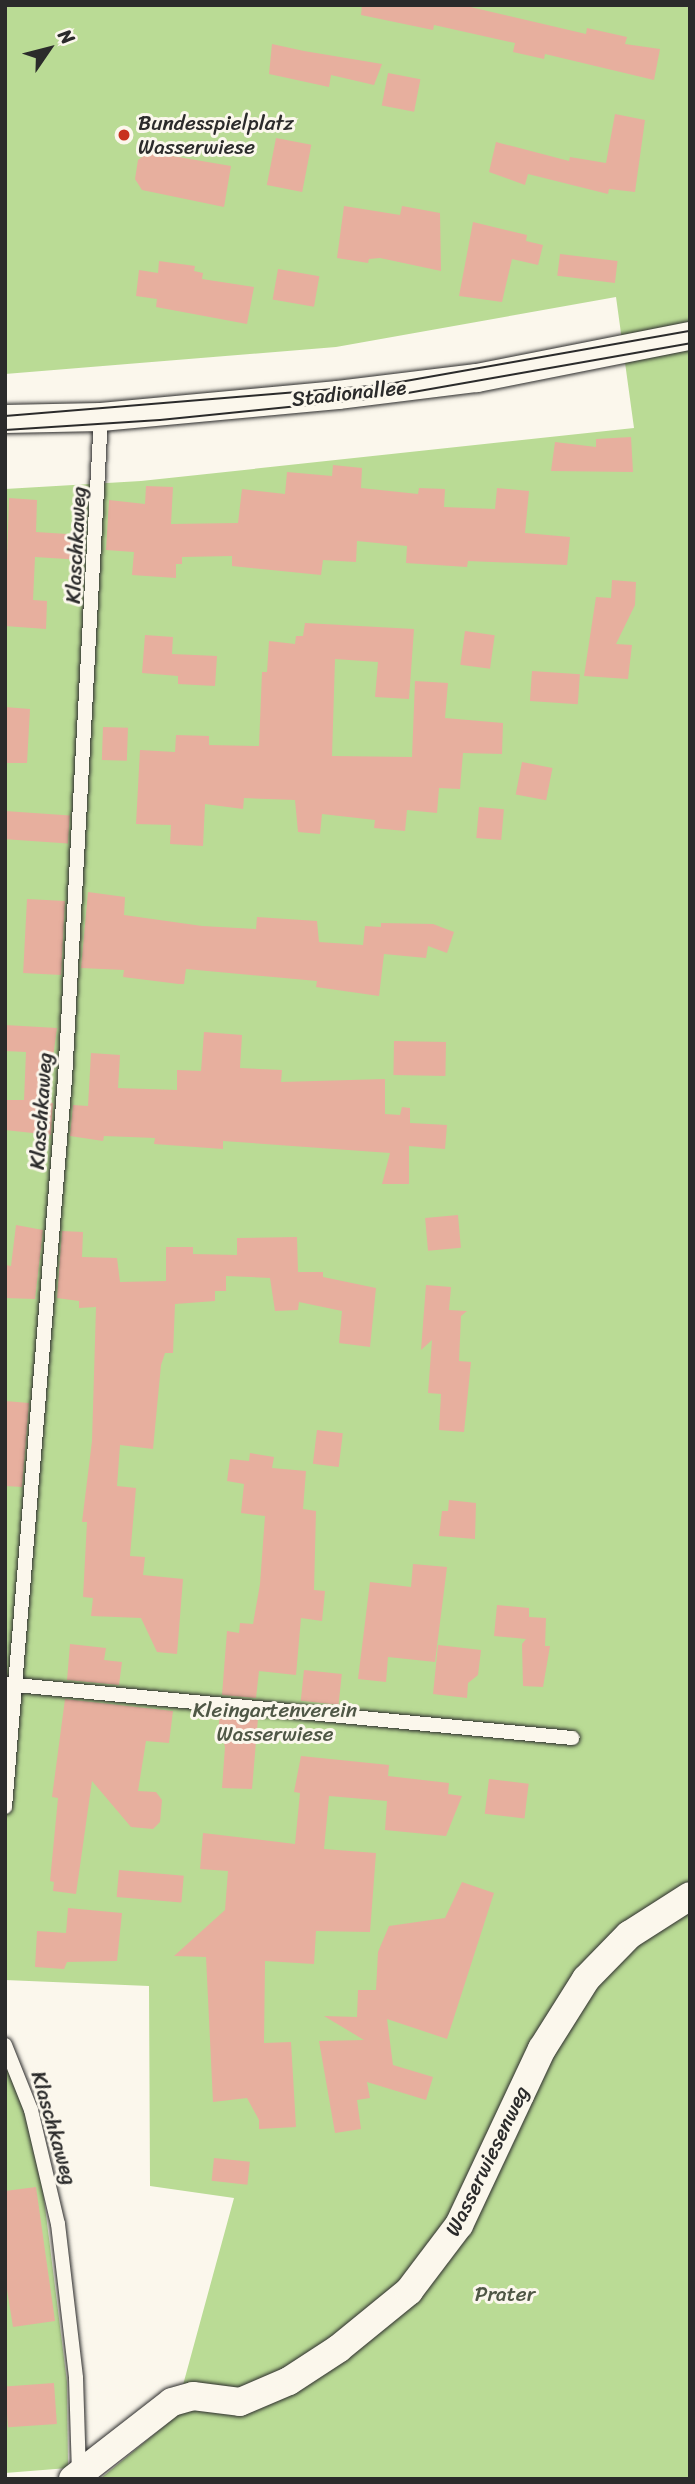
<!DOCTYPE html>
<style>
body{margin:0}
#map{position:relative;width:695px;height:2484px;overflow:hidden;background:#fbf7ec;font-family:Sriracha,sans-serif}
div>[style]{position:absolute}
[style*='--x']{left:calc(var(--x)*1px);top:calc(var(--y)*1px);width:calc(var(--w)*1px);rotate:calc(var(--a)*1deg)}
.green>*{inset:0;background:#badb95}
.building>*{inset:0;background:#e7af9e;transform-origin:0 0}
.roads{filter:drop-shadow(0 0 2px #2b2b2b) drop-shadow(0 0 2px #2b2b2b)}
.lane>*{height:14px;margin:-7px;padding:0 7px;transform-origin:7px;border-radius:7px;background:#fbf7ec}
.street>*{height:28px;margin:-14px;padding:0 14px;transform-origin:14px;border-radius:14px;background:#fbf7ec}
.tram>*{height:2px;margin:-1px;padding:0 1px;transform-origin:1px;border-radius:1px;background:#2b2b2b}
.dots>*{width:19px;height:19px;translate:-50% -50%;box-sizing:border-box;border:4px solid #fbf7ec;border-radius:50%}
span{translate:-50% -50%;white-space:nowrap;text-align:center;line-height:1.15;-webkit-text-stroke:6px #fbf7ec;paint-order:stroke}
.poi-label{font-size:21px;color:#2b2b2b}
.left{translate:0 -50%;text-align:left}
.street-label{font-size:21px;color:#2b2b2b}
.park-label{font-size:21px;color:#4f5746}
.frame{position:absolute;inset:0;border:7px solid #2b2b2b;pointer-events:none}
.north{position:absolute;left:14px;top:14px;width:70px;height:70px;-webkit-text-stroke:5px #fbf7ec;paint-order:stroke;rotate:55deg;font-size:19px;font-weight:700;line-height:28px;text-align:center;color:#2b2b2b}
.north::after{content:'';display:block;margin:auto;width:24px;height:32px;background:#2b2b2b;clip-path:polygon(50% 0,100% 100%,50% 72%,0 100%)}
</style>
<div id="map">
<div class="green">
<i style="clip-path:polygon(5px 5px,690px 5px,690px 2479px,100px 2479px,174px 2418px,234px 2198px,150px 2186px,149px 1986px,5px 1980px,5px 489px,141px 481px,634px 428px,616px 297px,336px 347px,5px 374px)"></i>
<i style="clip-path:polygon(5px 2031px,42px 2183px,67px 2382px,68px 2468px,5px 2473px)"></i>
</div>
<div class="building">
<i style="clip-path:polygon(362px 5px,462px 5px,586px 34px,587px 28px,627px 37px,625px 44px,660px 49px,654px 80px,545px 54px,544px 59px,513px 52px,515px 43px,434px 25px,433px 30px,361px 15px)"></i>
<i style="clip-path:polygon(272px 44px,304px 51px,382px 64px,374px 85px,331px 75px,329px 87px,269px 74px)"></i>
<i style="left:388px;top:73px;width:33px;height:33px;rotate:11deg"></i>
<i style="clip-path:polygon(615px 114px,645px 120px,635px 192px,609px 189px,608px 194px,528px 174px,525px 185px,489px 172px,496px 142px,569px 161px,570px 157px,606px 163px)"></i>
<i style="left:276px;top:138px;width:36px;height:48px;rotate:11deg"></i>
<i style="clip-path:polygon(149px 152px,231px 166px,224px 207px,142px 190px,135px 179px,138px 160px)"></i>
<i style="clip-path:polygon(344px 206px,400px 215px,402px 206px,440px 213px,441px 271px,380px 258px,369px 259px,368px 263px,337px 258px)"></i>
<i style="clip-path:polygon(473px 222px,527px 235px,526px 241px,543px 245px,538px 265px,512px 259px,502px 302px,459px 296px)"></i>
<i style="left:560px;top:254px;width:58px;height:22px;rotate:7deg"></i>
<i style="clip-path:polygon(159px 261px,195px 266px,194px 271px,203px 273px,202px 279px,254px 287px,247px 324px,156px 307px,157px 299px,136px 296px,139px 270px,158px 273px)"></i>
<i style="left:278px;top:269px;width:42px;height:31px;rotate:10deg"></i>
<i style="clip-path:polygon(631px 437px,633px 472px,551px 471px,555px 442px,596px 447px,596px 439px)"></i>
<i style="clip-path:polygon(333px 465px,362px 468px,361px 488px,418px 494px,419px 488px,445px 489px,444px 507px,495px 509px,497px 488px,529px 491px,525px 533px,570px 537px,567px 565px,468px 561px,467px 567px,406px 563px,407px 546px,357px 541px,356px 562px,323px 560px,321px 575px,232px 566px,232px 556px,182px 557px,182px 564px,176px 564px,176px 578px,132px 575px,134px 552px,106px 550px,109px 500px,145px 504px,146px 486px,173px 487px,171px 524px,238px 523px,242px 489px,285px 494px,287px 472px,332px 476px)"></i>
<i style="clip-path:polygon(9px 498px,37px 500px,36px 532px,83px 535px,82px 560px,35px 557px,33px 600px,47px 601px,46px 629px,5px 626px)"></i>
<i style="clip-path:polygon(612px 580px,636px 582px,635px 605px,616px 644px,632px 645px,628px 679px,584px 676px,596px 597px,611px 598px)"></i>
<i style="clip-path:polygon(305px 623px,414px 629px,409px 699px,375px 697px,378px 662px,335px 659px,332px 756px,412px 757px,415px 681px,448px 683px,445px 718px,503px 723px,502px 754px,463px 753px,460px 789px,439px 788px,437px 813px,407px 810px,405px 831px,374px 828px,375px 820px,322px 814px,320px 834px,298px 832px,295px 800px,244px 798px,243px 809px,205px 804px,203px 846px,170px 844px,171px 825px,136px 824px,140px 750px,175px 752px,176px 735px,209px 736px,209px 745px,259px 746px,262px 672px,267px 672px,269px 641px,295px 644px,296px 636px,303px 636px)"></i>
<i style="left:465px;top:631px;width:30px;height:34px;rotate:8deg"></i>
<i style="clip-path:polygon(145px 635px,173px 637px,172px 654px,217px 656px,215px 686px,178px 684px,178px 676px,142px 673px)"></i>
<i style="left:532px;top:671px;width:48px;height:30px;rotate:4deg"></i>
<i style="clip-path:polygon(5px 707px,30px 709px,27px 763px,5px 763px)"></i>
<i style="left:103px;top:727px;width:25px;height:33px;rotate:2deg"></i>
<i style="left:522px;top:762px;width:31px;height:33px;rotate:11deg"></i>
<i style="left:479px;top:807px;width:25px;height:31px;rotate:5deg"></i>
<i style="left:5px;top:811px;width:65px;height:28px;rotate:4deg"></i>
<i style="clip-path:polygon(88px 892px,125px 897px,124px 915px,202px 926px,256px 929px,257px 917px,317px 921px,319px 942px,363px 945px,365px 926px,381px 927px,381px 923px,433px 924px,454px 932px,447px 953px,428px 946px,426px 958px,384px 954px,379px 996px,316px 987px,317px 981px,186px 969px,184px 984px,179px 984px,123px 977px,124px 970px,81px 968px)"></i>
<i style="left:27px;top:899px;width:38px;height:74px;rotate:3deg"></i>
<i style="clip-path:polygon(5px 1025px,57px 1028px,47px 1102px,53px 1103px,51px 1135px,5px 1130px,5px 1100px,24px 1100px,26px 1052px,5px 1051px)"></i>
<i style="clip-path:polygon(204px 1032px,242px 1035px,240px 1068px,282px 1070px,281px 1082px,385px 1079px,385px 1114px,400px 1115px,402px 1107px,410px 1108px,410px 1123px,447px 1125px,445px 1149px,409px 1146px,409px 1184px,382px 1184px,390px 1153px,223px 1141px,223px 1149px,154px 1144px,155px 1138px,104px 1136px,103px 1141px,70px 1136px,73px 1105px,88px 1106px,91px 1053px,120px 1055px,118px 1088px,177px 1090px,177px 1070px,201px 1071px)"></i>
<i style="left:394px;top:1041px;width:52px;height:34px;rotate:1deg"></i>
<i style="left:458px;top:1215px;width:33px;height:33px;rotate:85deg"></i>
<i style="clip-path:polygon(16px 1225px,43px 1230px,35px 1299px,5px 1298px,6px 1265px,11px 1266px)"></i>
<i style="clip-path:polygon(62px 1231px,83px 1232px,82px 1257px,117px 1258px,120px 1282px,166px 1281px,166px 1247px,193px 1247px,193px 1254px,237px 1255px,237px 1238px,297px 1237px,298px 1272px,323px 1272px,323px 1277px,376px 1288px,370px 1347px,339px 1343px,342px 1311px,299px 1302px,298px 1310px,275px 1311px,270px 1278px,226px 1276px,226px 1291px,215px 1291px,215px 1301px,175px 1304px,173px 1353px,165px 1353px,161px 1365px,153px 1449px,120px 1445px,117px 1486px,136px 1488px,130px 1556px,145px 1557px,143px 1575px,183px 1579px,177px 1654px,157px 1652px,141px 1618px,91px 1616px,93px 1598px,83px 1597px,87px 1522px,82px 1522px,92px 1441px,96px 1307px,79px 1308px,79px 1301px,57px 1298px)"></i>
<i style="clip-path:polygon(426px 1285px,451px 1287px,449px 1310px,467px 1311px,461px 1316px,459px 1361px,471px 1362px,464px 1432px,439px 1430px,441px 1394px,428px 1393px,432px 1340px,421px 1350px)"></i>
<i style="clip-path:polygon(5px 1401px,29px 1403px,22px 1487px,5px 1486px)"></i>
<i style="left:317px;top:1430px;width:26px;height:34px;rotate:7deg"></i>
<i style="clip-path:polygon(250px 1453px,274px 1457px,272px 1468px,306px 1471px,303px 1509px,316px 1511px,314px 1590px,325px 1591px,322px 1621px,301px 1618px,296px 1675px,259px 1671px,256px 1698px,222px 1695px,227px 1631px,239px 1633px,240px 1623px,253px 1624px,260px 1584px,265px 1516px,241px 1513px,244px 1484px,227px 1481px,230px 1459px,249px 1461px)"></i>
<i style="clip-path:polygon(449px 1500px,476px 1503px,475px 1539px,439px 1536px,442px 1511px,448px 1511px)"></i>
<i style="clip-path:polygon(413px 1564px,447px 1567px,435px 1662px,388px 1657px,386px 1682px,358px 1679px,370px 1582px,411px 1587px)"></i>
<i style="clip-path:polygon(497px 1605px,529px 1608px,529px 1617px,546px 1618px,545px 1646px,550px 1646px,543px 1687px,523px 1686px,522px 1644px,526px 1639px,494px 1636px)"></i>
<i style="clip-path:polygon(70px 1644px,106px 1648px,104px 1660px,122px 1662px,119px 1685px,67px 1680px)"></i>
<i style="clip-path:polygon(438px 1645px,481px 1650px,478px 1675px,468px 1683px,467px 1698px,433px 1694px)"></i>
<i style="left:304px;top:1670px;width:38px;height:31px;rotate:6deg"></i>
<i style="clip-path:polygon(65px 1699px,173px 1711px,169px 1743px,146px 1741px,138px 1791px,156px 1792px,162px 1800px,160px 1822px,153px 1829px,131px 1827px,92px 1781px,76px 1894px,53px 1891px,54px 1882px,50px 1881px,58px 1798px,52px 1797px)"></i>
<i style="clip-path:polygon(220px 1714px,258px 1718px,252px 1789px,222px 1788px,225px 1747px,223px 1740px,217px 1739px)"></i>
<i style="clip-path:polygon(301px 1756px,389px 1765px,388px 1776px,449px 1783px,448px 1794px,462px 1796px,446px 1836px,385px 1830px,387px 1801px,329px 1796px,324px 1849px,376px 1853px,370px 1932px,316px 1931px,314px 1964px,265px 1961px,264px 2043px,291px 2042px,296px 2127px,259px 2129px,259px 2120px,247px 2098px,213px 2102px,206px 1957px,174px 1956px,225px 1910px,228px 1871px,200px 1869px,203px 1833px,295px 1844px,300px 1793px,294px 1792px)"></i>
<i style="left:489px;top:1779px;width:40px;height:35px;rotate:7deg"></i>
<i style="left:119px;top:1870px;width:65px;height:27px;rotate:5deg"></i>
<i style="clip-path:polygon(462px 1882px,494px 1893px,447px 2039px,387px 2019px,393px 2065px,433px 2077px,426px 2100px,367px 2082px,370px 2098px,357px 2100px,361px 2129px,335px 2133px,319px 2041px,364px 2040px,324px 2016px,357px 2017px,358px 1990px,376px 1990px,378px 1952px,389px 1926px,445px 1918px)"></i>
<i style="clip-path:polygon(68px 1908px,122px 1913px,117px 1961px,67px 1962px,64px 1969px,35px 1967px,37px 1931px,66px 1933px)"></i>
<i style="left:214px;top:2158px;width:36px;height:23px;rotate:6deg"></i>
<i style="clip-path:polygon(36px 2187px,55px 2321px,13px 2327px,5px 2277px,5px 2191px)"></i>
<i style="left:54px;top:2383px;width:41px;height:49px;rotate:86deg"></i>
</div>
<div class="roads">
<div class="lane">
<i style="--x:5;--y:1684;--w:570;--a:5.44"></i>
<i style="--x:5;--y:1807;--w:730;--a:-85.29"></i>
<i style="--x:65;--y:1079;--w:663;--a:-86.89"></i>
<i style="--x:5;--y:2045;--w:70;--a:68.2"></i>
<i style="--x:31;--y:2110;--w:117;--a:76.7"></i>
<i style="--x:58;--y:2224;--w:155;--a:83.3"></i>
<i style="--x:76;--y:2378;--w:96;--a:88.2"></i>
</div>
<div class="street">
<i style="--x:5;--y:419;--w:96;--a:-1.2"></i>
<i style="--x:101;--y:417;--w:238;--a:-5.3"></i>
<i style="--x:338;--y:395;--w:140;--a:-7"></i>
<i style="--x:477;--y:378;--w:217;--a:-11.2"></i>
<i style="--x:73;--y:2479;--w:125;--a:-37.9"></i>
<i style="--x:172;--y:2402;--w:22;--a:-16"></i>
<i style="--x:193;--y:2396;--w:47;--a:7.3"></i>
<i style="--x:240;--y:2402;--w:53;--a:-23.2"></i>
<i style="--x:289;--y:2381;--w:59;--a:-33.1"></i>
<i style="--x:338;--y:2349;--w:92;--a:-39.2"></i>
<i style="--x:409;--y:2291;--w:83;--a:-52.9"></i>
<i style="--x:459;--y:2225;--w:195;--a:-64.8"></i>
<i style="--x:542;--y:2049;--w:83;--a:-57.8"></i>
<i style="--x:586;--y:1979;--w:62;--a:-45.7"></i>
<i style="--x:629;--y:1935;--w:72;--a:-32.6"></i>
</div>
</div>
<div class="tram">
<i style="--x:5;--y:416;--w:379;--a:-4.7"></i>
<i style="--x:383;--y:385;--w:312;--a:-10"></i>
<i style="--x:5;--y:430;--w:155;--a:-3.7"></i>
<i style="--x:160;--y:420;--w:226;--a:-5.8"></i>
<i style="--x:385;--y:397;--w:310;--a:-10"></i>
</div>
<div class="dots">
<i style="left:124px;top:135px;background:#c8321e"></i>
</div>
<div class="poi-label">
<span class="left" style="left:138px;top:135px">Bundesspielplatz<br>Wasserwiese</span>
</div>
<div class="street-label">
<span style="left:349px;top:393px;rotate:-6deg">Stadionallee</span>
<span style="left:76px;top:545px;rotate:-87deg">Klaschkaweg</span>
<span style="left:41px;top:1111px;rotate:-86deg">Klaschkaweg</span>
<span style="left:54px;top:2128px;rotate:74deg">Klaschkaweg</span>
<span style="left:487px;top:2161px;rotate:-64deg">Wasserwiesenweg</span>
</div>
<div class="park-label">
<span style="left:275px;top:1722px">Kleingartenverein<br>Wasserwiese</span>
<span style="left:505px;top:2294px">Prater</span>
</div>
<div class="frame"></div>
<div class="north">N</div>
</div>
